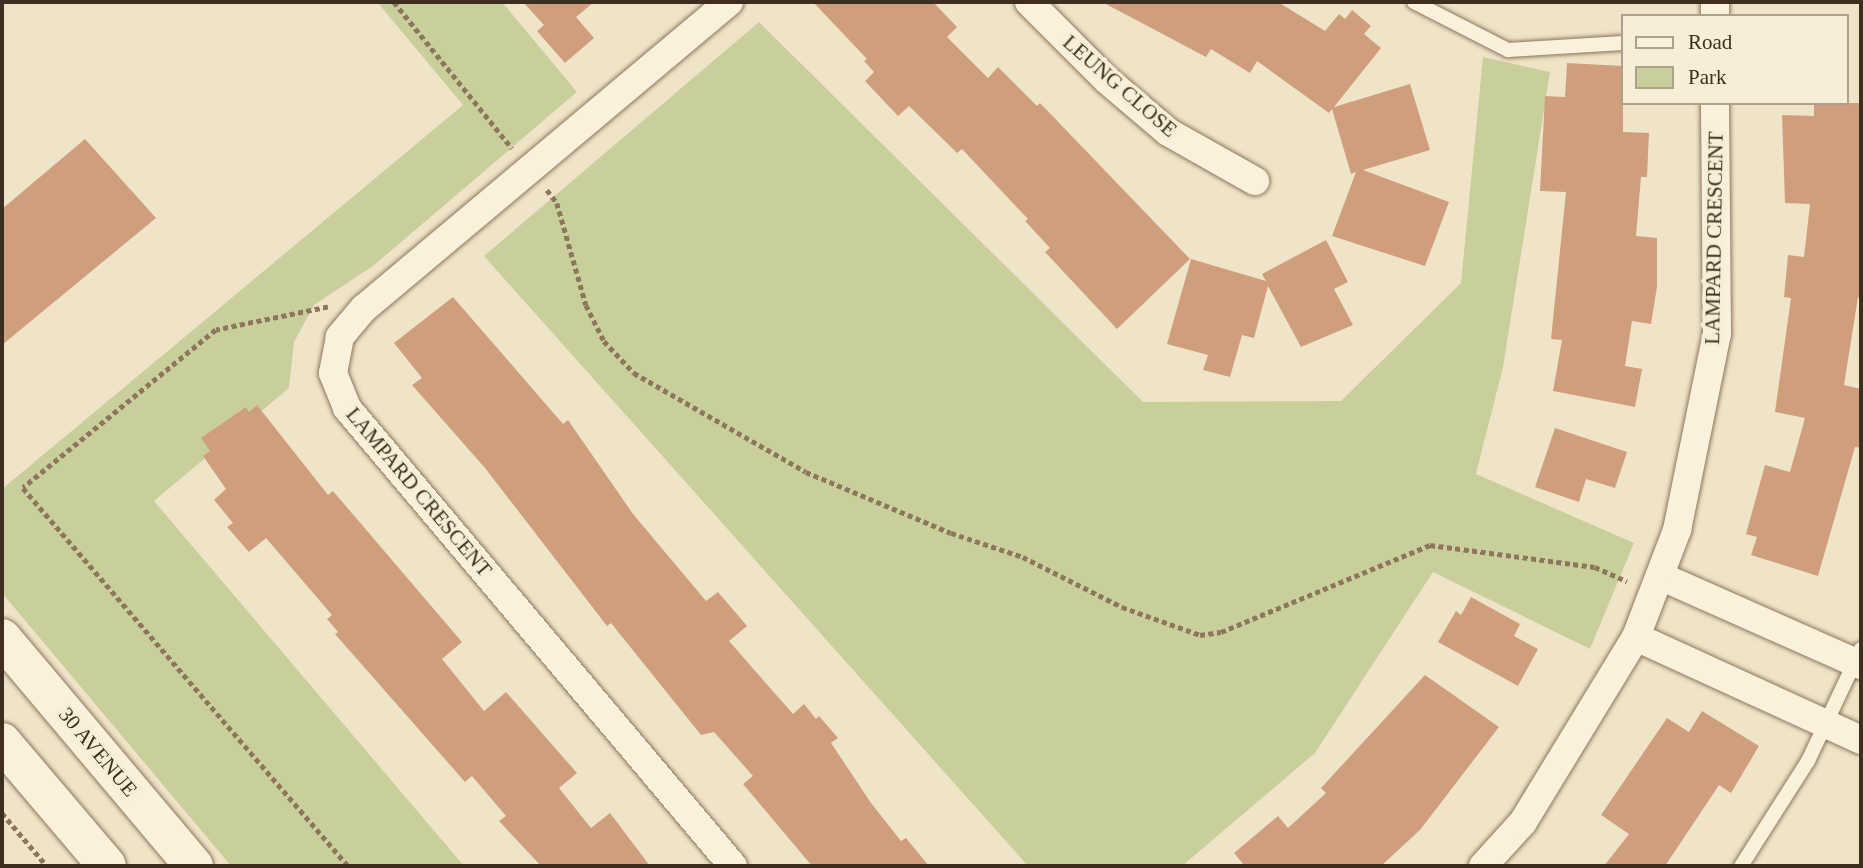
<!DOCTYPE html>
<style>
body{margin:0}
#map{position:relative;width:1863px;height:868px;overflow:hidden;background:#f0e4c8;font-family:Georgia,serif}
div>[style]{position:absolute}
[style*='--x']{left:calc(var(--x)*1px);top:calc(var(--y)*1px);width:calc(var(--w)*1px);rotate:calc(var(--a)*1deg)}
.green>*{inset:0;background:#c9cf9b}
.building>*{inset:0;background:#cf9f7d}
.path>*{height:4.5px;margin-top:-2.25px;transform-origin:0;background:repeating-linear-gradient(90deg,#8d765c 0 5px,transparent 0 8.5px)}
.roads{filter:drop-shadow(0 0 2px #8d765c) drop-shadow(0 0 2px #8d765c)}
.lane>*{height:14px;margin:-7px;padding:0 7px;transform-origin:7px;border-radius:7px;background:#faf1dc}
.street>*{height:28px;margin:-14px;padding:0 14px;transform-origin:14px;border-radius:14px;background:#faf1dc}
.secondary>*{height:38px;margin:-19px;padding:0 19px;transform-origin:19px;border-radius:19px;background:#faf1dc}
span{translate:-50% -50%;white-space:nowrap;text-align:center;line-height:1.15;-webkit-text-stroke:7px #f7eed8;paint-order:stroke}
.street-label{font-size:21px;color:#3d2e20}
.frame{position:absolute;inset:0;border:4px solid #3d2e20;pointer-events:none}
.legend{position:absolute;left:1621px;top:14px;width:228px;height:91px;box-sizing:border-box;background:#f7eed8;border:2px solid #ada18e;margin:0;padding:9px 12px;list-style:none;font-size:21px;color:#3d2e20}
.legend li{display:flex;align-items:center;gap:14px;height:35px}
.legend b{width:35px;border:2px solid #ada18e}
</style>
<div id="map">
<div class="green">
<i style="clip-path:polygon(377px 2px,502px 2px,577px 92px,373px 266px,314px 305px,294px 342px,289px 388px,154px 501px,464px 866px,231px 866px,2px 593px,2px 489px,463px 105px)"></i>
<i style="clip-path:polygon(759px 22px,1143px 402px,1341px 401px,1461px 283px,1483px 57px,1550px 72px,1503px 367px,1476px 474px,1634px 543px,1590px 649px,1433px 572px,1315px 753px,1182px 866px,1028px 866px,484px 256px)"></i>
</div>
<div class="building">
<i style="clip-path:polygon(523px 2px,594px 2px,576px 17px,594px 38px,565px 63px,537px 31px,544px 25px)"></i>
<i style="clip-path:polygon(813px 2px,933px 2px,957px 27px,947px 37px,988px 78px,998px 67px,1037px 106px,1040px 103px,1190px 259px,1117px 329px,1045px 252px,1050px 248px,1025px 221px,1028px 219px,962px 149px,957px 153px,909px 106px,898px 116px,865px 81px,874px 72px,864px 61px,867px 59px)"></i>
<i style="clip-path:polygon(1102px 2px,1278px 2px,1325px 31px,1339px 14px,1345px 19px,1352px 10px,1371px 26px,1364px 34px,1381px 48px,1334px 107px,1410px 84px,1430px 150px,1363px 170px,1449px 202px,1425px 266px,1332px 236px,1356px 172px,1351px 174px,1332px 109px,1329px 113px,1257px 61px,1250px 73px,1211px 49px,1206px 57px)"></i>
<i style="clip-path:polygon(1567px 63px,1623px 66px,1623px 132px,1649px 133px,1647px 177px,1641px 177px,1636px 236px,1657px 238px,1657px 287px,1651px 324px,1632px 321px,1625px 366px,1642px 369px,1635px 407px,1553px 391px,1562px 340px,1551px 339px,1566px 192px,1540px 191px,1545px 96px,1565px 97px)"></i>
<i style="clip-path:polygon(1814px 103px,1861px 103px,1861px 297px,1858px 297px,1844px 385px,1861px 389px,1861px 448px,1855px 447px,1818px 576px,1751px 555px,1757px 537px,1746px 534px,1765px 465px,1790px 472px,1805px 418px,1775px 412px,1791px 298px,1784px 297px,1788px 255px,1804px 257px,1810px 204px,1785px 203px,1782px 115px,1814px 116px)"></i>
<i style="clip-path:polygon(85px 139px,156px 218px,2px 345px,2px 209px)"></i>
<i style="clip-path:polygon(1326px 240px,1348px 282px,1334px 289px,1353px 325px,1301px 347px,1268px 286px,1254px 338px,1242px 335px,1230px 377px,1203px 370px,1208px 355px,1167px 344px,1191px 259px,1266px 281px,1262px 274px)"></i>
<i style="clip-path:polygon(453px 297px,563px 424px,568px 420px,633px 514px,706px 601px,718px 592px,747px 626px,729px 641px,793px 714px,804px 704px,816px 719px,819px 716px,838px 738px,831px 743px,871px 803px,901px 841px,906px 838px,929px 866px,812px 866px,743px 784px,753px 776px,714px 732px,701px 735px,611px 623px,607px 626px,485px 468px,412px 385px,422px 378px,394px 343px)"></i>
<i style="clip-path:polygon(257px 405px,328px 495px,333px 491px,462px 642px,442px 659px,484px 711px,506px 692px,577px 773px,559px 788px,591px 828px,610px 813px,650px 866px,541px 866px,499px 821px,506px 816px,472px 776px,465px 782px,335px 634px,338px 632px,327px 619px,332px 615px,266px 538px,249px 552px,227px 527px,233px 523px,214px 500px,226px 489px,203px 456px,210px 451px,201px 438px,246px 407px,249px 412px)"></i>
<i style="clip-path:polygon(1555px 428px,1627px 452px,1615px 488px,1586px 479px,1579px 502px,1535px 487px)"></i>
<i style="clip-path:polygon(1471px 597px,1520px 624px,1514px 636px,1538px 649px,1518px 686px,1438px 642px,1456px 611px,1461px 615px)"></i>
<i style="clip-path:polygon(1425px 675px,1499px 727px,1420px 830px,1381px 866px,1245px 866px,1234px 853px,1278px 816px,1288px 828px,1326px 793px,1321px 788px)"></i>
<i style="clip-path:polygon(1702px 711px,1759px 746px,1731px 793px,1719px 785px,1665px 866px,1604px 866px,1629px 834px,1601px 815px,1667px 718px,1689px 732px)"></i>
</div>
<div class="path">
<i style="--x:394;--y:2;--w:188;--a:51.1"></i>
<i style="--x:547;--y:190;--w:16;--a:52"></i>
<i style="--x:557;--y:203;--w:106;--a:74.1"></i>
<i style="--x:586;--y:305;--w:40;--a:63.4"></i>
<i style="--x:604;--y:341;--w:44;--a:46.8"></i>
<i style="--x:634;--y:373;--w:198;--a:29.9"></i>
<i style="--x:806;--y:472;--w:157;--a:22.8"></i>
<i style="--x:951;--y:533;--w:76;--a:18.4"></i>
<i style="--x:1023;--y:557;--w:111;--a:26.8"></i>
<i style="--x:1122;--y:607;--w:83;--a:19.7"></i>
<i style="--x:1200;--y:635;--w:21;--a:-8"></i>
<i style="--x:1221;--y:632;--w:226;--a:-22.6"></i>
<i style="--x:1430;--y:545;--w:166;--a:7.6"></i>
<i style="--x:1595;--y:567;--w:35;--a:24"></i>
<i style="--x:328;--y:307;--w:114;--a:168.4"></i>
<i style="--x:216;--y:330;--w:249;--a:140.7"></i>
<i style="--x:23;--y:488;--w:499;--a:49.3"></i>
<i style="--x:2;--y:813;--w:70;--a:49.7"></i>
</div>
<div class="roads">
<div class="lane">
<i style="--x:1414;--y:2;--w:106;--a:27.1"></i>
<i style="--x:1508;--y:50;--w:115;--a:-3.5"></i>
<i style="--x:1741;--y:866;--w:125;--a:-57.5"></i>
<i style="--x:1808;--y:761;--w:124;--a:-64.7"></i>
</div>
<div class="street">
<i style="--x:729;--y:2;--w:476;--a:140"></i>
<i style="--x:364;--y:308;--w:38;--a:130"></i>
<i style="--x:340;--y:337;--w:37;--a:101"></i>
<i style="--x:333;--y:373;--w:38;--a:68"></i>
<i style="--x:347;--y:408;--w:599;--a:49.88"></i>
<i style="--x:1029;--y:2;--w:110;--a:45"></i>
<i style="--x:1107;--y:80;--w:80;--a:40.4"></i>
<i style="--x:1168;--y:132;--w:100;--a:29.4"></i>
<i style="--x:1715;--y:16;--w:14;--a:-90"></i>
<i style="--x:1660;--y:576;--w:220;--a:23.9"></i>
<i style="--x:1636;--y:637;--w:247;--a:24.6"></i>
<i style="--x:1483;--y:866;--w:59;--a:-47.7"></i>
<i style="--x:1523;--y:822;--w:217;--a:-58.6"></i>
<i style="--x:1636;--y:637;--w:115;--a:-69"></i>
<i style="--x:1677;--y:530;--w:200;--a:-78.5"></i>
<i style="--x:1717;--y:334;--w:231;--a:-90.5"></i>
</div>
<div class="secondary">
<i style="--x:2;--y:638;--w:298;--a:49.9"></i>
<i style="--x:2;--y:742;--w:162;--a:49.7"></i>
</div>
</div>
<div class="street-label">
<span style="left:1120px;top:86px;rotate:41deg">LEUNG CLOSE</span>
<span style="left:1714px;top:238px;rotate:-89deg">LAMPARD CRESCENT</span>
<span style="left:419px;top:492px;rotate:50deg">LAMPARD CRESCENT</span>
<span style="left:98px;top:752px;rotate:50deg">30 AVENUE</span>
</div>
<div class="frame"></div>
<ul class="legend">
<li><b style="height:9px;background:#faf1dc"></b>Road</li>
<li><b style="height:19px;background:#c9cf9b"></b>Park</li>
</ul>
</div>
